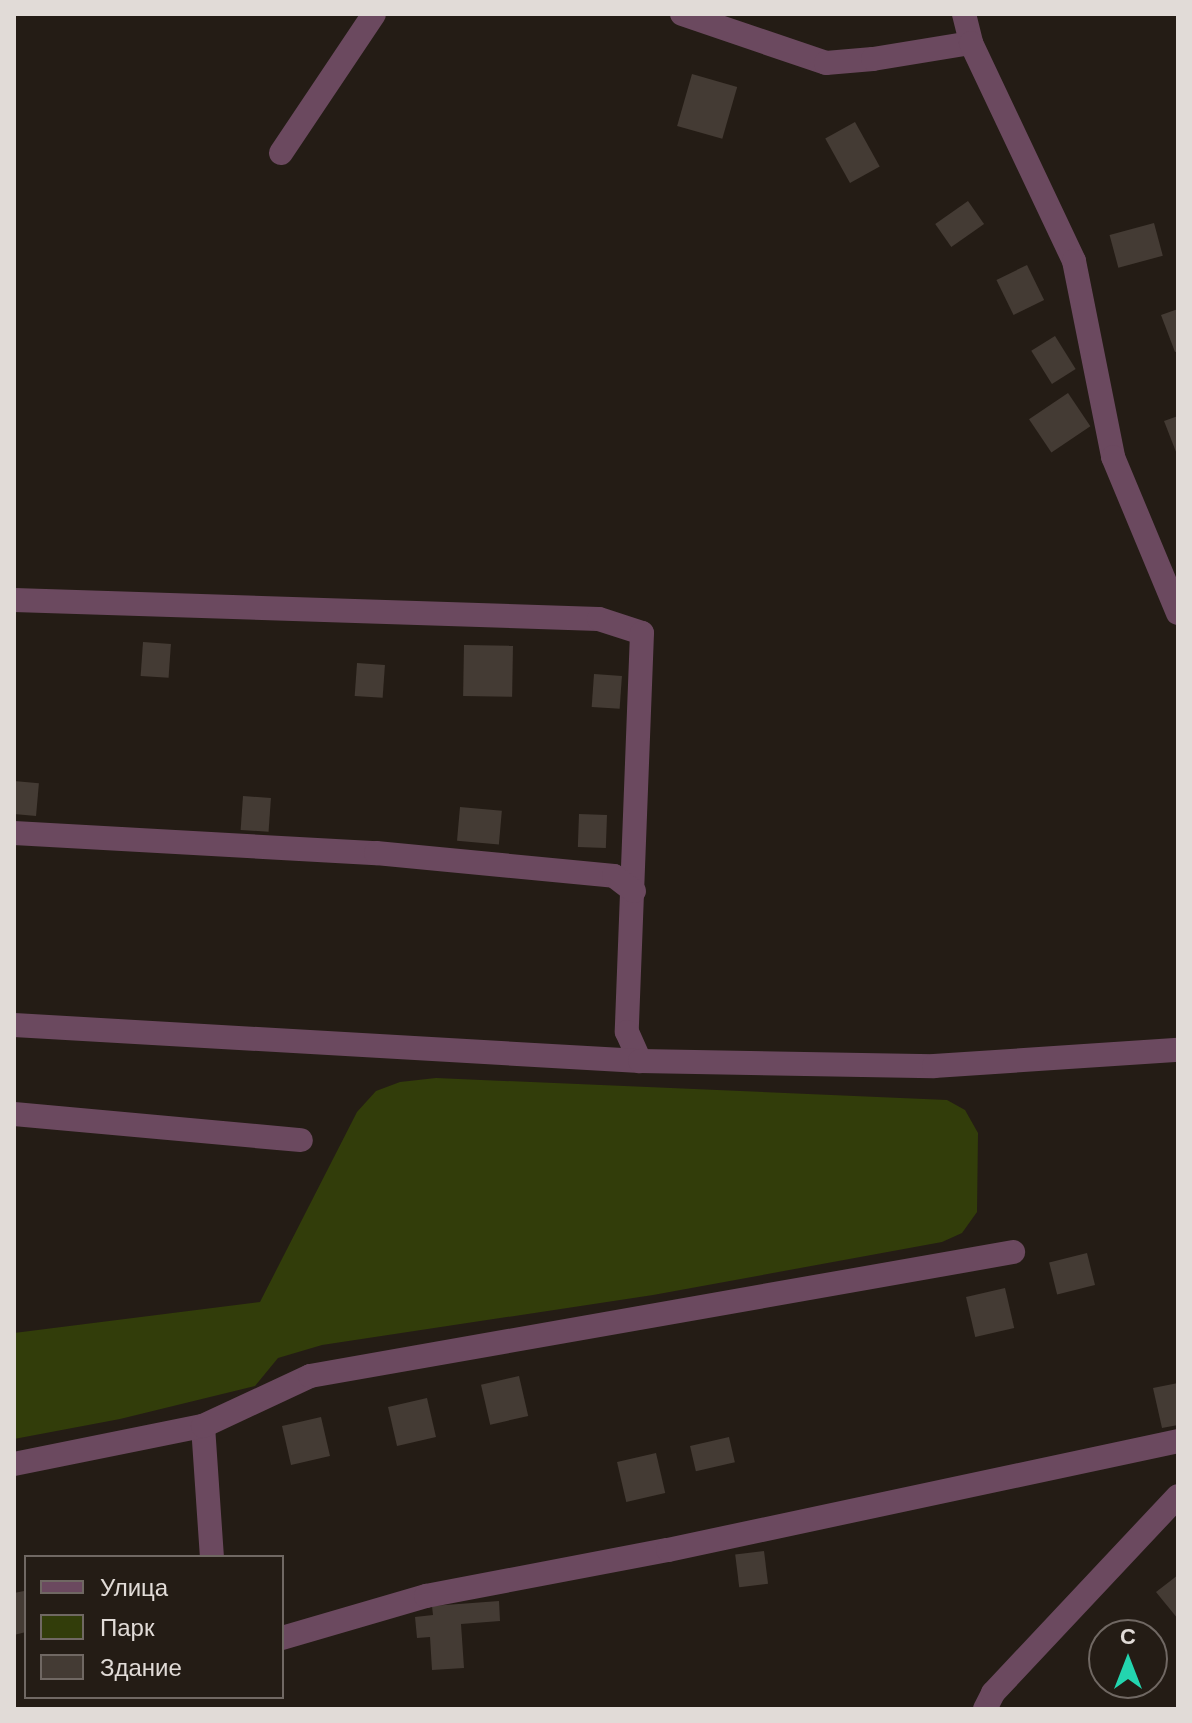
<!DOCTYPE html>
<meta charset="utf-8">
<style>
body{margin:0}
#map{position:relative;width:1192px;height:1723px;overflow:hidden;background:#241c15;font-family:"DM Sans",sans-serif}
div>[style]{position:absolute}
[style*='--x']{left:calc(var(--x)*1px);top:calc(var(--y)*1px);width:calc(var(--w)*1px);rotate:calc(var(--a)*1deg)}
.green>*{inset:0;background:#323d0a}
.building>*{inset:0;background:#443b34;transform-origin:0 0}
.minor>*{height:24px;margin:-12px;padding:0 12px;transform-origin:12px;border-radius:12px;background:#6b495f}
span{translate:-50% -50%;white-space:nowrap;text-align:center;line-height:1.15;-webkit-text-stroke:6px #241c15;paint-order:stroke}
.frame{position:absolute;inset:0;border:16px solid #e1dbd7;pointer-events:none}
.legend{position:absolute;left:24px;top:1555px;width:260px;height:144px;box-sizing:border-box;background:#241c15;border:2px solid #706863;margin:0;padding:10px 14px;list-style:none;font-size:24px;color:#e1dbd7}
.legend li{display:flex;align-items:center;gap:16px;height:40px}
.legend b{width:40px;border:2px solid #706863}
.north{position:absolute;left:1088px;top:1619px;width:80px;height:80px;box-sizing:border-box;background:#241c15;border:2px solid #706863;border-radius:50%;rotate:0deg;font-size:22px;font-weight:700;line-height:32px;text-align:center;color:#e1dbd7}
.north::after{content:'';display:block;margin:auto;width:28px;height:36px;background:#23d5af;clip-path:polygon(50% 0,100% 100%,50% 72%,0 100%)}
</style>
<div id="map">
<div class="green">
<i style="clip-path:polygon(436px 1078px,947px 1100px,965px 1110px,978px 1133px,977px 1212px,962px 1233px,942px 1242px,653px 1295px,322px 1345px,278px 1358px,255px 1386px,120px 1419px,14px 1439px,14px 1333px,260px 1302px,357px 1112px,376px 1091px,400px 1082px)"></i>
</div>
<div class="building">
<i style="left:692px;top:74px;width:47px;height:54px;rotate:16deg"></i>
<i style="left:855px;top:122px;width:51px;height:34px;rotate:61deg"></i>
<i style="left:968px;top:201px;width:28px;height:40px;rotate:55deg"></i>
<i style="left:1154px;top:223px;width:34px;height:46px;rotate:75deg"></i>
<i style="left:1027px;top:265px;width:39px;height:34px;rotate:64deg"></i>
<i style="clip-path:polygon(1178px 309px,1178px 351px,1175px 352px,1161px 315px)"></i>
<i style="left:1055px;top:336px;width:39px;height:28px;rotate:58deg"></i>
<i style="left:1068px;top:393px;width:40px;height:47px;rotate:56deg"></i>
<i style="clip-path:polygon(1178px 416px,1178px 457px,1164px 421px)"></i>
<i style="left:143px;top:642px;width:28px;height:34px;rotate:4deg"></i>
<i style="left:464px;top:645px;width:49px;height:51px;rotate:1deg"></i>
<i style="left:357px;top:663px;width:28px;height:33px;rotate:4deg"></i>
<i style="left:594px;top:674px;width:28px;height:33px;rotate:4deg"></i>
<i style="left:14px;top:781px;width:25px;height:33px;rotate:5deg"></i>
<i style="left:243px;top:796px;width:28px;height:34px;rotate:4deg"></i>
<i style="left:460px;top:807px;width:42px;height:34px;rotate:5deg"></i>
<i style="left:579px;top:814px;width:28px;height:33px;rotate:2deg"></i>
<i style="left:1087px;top:1253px;width:33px;height:39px;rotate:76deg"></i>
<i style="left:1005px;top:1288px;width:41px;height:40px;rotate:77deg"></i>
<i style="left:519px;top:1376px;width:41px;height:39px;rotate:77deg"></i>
<i style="clip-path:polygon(1178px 1383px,1178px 1425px,1162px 1428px,1153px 1388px)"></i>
<i style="left:427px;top:1398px;width:40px;height:40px;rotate:77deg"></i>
<i style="left:321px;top:1417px;width:40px;height:40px;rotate:77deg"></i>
<i style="left:729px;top:1437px;width:26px;height:40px;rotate:77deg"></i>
<i style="left:656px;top:1453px;width:41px;height:40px;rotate:77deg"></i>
<i style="left:764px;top:1551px;width:33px;height:29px;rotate:83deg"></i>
<i style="clip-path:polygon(1178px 1575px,1178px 1619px,1156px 1592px)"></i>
<i style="clip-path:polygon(24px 1591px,26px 1632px,14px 1635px,14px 1593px)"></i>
<i style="clip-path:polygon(499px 1601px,500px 1621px,461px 1624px,464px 1668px,432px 1670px,430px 1637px,417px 1638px,415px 1617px,433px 1615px,432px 1606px)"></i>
</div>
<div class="minor">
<i style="--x:682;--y:14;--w:152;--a:18.8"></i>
<i style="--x:826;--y:63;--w:47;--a:-4.9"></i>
<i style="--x:873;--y:59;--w:99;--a:-9.3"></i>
<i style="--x:964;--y:14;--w:30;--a:76"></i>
<i style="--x:971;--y:43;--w:241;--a:64.7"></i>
<i style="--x:1074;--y:261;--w:200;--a:78.7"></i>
<i style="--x:1113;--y:457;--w:169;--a:67.4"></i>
<i style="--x:281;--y:153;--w:167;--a:-56.2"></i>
<i style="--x:14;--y:600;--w:585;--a:1.86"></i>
<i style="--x:599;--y:619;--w:45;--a:18"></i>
<i style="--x:642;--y:633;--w:399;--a:92.2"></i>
<i style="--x:627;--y:1032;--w:32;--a:66"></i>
<i style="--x:14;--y:833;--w:363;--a:3.2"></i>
<i style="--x:376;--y:853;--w:239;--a:5.5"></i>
<i style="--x:614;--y:876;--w:25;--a:37"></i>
<i style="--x:14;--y:1025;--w:627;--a:3.29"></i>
<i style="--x:640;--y:1061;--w:294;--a:1"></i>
<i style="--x:934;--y:1066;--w:245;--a:-3.8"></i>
<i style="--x:14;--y:1114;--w:288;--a:5.2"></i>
<i style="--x:203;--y:1426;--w:131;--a:86.1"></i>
<i style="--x:14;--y:1464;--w:193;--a:-11.4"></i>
<i style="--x:203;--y:1426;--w:118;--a:-25"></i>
<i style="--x:310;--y:1376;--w:714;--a:-10"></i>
<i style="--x:282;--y:1638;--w:150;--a:-16.3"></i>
<i style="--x:426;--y:1596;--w:246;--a:-10.8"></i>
<i style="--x:668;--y:1550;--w:522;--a:-12.06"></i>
<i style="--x:985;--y:1709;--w:18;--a:-63"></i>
<i style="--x:993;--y:1693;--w:270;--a:-46.8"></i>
</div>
<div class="frame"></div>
<ul class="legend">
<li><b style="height:10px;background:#6b495f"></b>Улица</li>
<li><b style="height:22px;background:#323d0a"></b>Парк</li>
<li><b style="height:22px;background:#443b34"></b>Здание</li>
</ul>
<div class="north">С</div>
</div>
